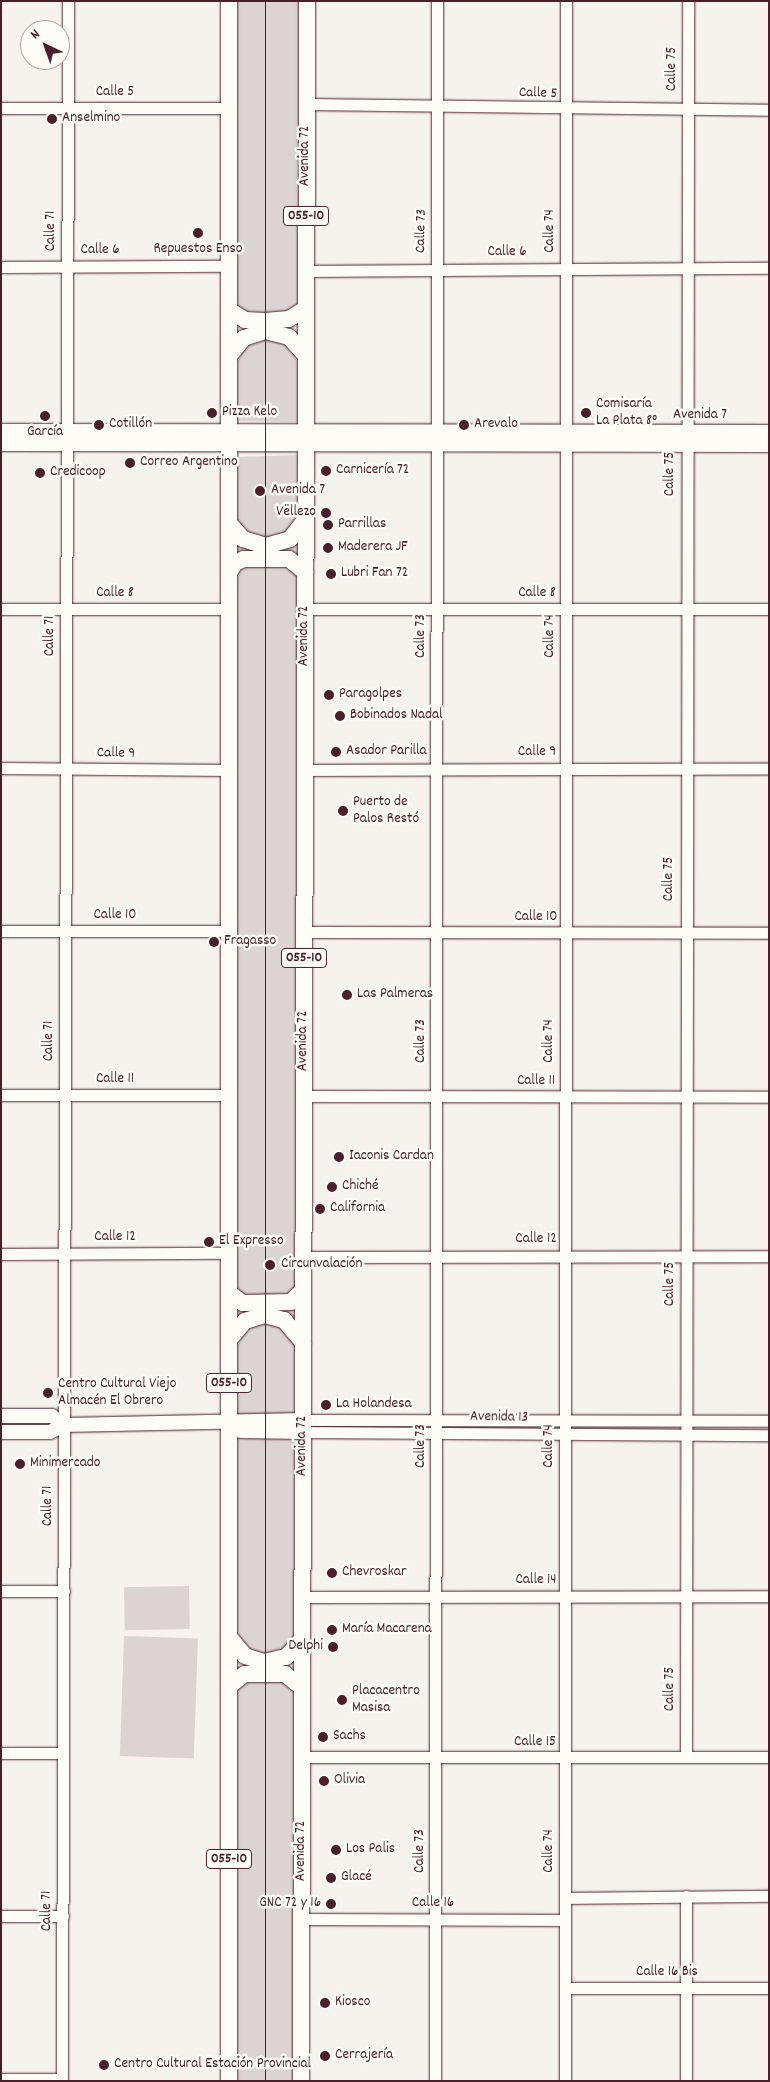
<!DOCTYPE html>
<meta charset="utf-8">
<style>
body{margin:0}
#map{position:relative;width:770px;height:2082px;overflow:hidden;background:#f6f3ef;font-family:Dekko,sans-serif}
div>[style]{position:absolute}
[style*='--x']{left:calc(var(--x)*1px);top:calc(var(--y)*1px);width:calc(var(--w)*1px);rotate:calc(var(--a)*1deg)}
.green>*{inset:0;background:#dcd4d2;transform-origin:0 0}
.roads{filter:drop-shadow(0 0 1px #4a1f2b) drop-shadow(0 0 1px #4a1f2b)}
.minor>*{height:11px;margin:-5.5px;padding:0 5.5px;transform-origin:5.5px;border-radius:5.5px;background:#fdfcf7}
.major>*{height:14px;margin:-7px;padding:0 7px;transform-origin:7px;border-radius:7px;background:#fdfcf7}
.highway>*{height:16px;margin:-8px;padding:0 8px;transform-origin:8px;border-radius:8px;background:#fdfcf7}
.tram>*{height:1px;margin:-0.5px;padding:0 0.5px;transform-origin:0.5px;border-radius:0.5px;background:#4a1f2b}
.dots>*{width:14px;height:14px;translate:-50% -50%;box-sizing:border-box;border:2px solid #fdfcf7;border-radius:50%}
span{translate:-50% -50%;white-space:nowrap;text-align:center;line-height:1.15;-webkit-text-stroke:5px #fdfcf7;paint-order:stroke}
.shield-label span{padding:1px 4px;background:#fdfcf7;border:1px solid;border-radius:4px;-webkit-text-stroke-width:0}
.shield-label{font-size:14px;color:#4a1f2b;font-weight:700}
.street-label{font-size:15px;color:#4a1f2b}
.poi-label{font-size:15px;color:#4a1f2b}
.left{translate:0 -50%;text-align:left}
.right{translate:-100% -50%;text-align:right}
.frame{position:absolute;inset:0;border:2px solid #4a1f2b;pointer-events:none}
.north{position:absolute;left:20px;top:20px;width:50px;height:50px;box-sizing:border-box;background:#fdfcf7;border:1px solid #b5a4a5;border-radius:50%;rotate:318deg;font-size:14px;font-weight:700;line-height:20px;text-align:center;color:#4a1f2b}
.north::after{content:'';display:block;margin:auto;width:18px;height:22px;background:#4a1f2b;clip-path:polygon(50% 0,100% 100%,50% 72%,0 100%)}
</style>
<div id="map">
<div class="green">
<i style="clip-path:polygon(236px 1px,300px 1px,299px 307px,295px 313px,246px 317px,237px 308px)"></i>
<i style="clip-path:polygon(270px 335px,293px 349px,298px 360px,298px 422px,234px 421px,236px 357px,244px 344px)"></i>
<i style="clip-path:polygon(298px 455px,297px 522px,290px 531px,269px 541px,245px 536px,233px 517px,235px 457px)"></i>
<i style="left:299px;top:537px;width:21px;height:65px;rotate:93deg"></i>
<i style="clip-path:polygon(290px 563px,298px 571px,297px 1292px,290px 1299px,235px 1296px,237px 565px)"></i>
<i style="clip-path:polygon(297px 1302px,297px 1325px,234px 1322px,233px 1304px)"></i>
<i style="clip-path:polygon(278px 1321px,296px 1343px,297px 1416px,233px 1417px,234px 1342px,249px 1323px)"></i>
<i style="clip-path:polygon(1px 1422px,48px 1422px,52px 1426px,1px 1429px)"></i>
<i style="clip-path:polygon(233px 1435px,297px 1435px,295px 1634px,280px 1655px,249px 1653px,237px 1634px)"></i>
<i style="left:189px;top:1586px;width:43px;height:65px;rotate:89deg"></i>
<i style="left:124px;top:1636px;width:74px;height:120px;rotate:2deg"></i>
<i style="clip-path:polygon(286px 1678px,294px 1686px,294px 2081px,236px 2081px,237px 1687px,239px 1682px)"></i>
</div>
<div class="roads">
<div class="minor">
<i style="--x:307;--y:104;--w:462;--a:0.7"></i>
<i style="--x:1;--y:108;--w:229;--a:0"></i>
<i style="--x:1;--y:267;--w:228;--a:-0.3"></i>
<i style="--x:305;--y:271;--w:464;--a:-0.4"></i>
<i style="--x:1;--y:609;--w:228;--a:0"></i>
<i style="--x:305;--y:609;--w:464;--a:0"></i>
<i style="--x:1;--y:768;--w:228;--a:0.5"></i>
<i style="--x:304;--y:770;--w:465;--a:-0.2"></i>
<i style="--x:1;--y:931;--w:228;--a:0"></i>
<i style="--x:304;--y:932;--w:465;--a:0.1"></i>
<i style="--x:1;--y:1095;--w:228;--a:0"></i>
<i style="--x:303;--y:1096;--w:466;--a:0.1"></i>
<i style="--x:1;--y:1254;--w:228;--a:-0.3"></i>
<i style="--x:303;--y:1257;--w:466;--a:-0.1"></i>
<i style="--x:303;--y:1420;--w:466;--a:0.1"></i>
<i style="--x:303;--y:1432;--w:466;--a:0.4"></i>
<i style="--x:1;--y:1591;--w:63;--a:0"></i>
<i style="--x:302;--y:1597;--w:467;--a:-0.1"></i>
<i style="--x:1;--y:1753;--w:62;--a:0"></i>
<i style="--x:686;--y:1756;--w:1755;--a:-89.93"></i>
<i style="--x:302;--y:1757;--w:467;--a:0"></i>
<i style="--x:686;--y:1896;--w:185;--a:90"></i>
<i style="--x:565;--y:1898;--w:204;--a:-0.6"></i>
<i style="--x:1;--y:1916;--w:62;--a:0"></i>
<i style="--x:301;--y:1919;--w:264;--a:0.2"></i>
<i style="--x:565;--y:1988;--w:204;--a:0"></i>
<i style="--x:1;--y:2079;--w:61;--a:0"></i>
<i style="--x:62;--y:2081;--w:2080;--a:-89.83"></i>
<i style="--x:435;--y:2081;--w:2080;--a:-89.94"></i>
<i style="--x:565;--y:2081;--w:2080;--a:-89.97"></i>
</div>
<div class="major">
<i style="--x:1;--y:431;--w:768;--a:0.07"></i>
<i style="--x:1;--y:444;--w:768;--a:0.07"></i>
<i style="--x:1;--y:1416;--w:51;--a:0"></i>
<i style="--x:52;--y:1416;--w:15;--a:37"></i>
<i style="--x:229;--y:1425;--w:13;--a:27"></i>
<i style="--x:241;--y:1431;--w:62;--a:0.9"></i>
<i style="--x:1;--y:1432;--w:49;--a:0"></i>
<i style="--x:50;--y:1432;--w:16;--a:-27"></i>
<i style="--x:64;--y:1425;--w:239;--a:-1.2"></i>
</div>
<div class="highway">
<i style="--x:229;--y:310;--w:19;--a:32"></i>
<i style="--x:245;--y:320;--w:20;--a:3"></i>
<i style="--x:265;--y:321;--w:24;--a:-5"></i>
<i style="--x:289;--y:319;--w:19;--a:-32"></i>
<i style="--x:230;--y:355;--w:22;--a:-51"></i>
<i style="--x:244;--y:338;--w:22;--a:-18"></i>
<i style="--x:265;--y:331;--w:25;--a:14"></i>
<i style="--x:289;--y:337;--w:24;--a:48"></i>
<i style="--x:230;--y:524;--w:20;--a:49"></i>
<i style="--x:243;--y:539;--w:24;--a:17"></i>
<i style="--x:266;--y:546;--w:25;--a:-16"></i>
<i style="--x:290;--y:539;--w:24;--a:-52"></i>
<i style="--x:229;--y:573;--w:12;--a:-59"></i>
<i style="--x:235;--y:563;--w:10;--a:-24"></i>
<i style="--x:244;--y:559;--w:45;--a:0"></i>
<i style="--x:289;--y:559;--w:21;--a:39"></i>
<i style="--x:229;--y:1293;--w:17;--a:36"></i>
<i style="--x:243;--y:1303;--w:48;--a:-1.2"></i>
<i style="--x:291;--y:1302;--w:17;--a:-45"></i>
<i style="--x:229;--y:1340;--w:25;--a:-50"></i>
<i style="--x:245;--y:1321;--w:21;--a:-17"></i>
<i style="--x:265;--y:1315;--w:20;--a:15"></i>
<i style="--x:284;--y:1320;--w:30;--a:50"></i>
<i style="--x:230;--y:1638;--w:23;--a:50"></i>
<i style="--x:245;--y:1656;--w:20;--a:18"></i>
<i style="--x:264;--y:1662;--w:23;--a:-13"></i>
<i style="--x:286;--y:1657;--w:24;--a:-48"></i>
<i style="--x:229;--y:1686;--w:20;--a:-37"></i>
<i style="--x:245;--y:1674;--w:40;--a:0"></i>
<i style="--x:285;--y:1674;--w:22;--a:39"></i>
<i style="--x:229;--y:2081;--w:2080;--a:-90"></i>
<i style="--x:301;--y:2081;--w:2080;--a:-89.83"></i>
</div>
</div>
<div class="tram">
<i style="--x:265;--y:2081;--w:2080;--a:-90"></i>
</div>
<div class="dots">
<i style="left:52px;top:119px;background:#4a1f2b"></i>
<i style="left:198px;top:233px;background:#4a1f2b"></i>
<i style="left:212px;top:413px;background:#4a1f2b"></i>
<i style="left:586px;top:413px;background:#4a1f2b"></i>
<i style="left:45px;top:416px;background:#4a1f2b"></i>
<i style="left:99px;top:425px;background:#4a1f2b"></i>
<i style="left:464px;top:425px;background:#4a1f2b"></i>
<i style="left:130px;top:463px;background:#4a1f2b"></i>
<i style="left:326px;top:471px;background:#4a1f2b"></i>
<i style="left:40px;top:473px;background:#4a1f2b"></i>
<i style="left:260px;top:491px;background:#4a1f2b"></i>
<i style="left:326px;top:513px;background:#4a1f2b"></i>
<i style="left:328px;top:525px;background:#4a1f2b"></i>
<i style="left:328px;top:548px;background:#4a1f2b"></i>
<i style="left:331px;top:574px;background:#4a1f2b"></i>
<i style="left:329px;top:695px;background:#4a1f2b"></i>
<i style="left:340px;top:716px;background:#4a1f2b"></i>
<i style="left:336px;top:752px;background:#4a1f2b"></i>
<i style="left:343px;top:811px;background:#4a1f2b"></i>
<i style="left:214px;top:942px;background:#4a1f2b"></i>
<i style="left:347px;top:995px;background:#4a1f2b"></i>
<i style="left:339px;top:1157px;background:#4a1f2b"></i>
<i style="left:332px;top:1187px;background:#4a1f2b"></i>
<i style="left:320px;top:1209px;background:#4a1f2b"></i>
<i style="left:209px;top:1242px;background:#4a1f2b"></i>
<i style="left:270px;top:1265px;background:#4a1f2b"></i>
<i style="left:48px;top:1393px;background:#4a1f2b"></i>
<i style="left:326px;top:1405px;background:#4a1f2b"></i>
<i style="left:20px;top:1464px;background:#4a1f2b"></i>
<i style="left:332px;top:1573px;background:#4a1f2b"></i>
<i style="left:332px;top:1630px;background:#4a1f2b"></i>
<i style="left:333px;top:1647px;background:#4a1f2b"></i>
<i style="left:342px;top:1700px;background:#4a1f2b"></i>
<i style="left:323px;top:1737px;background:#4a1f2b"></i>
<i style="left:324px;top:1781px;background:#4a1f2b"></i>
<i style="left:336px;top:1850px;background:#4a1f2b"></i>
<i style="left:331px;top:1878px;background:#4a1f2b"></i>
<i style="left:331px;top:1904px;background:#4a1f2b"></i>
<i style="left:325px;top:2003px;background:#4a1f2b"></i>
<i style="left:325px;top:2056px;background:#4a1f2b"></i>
<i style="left:104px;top:2065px;background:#4a1f2b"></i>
</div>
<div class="shield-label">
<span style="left:306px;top:216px">055-10</span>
<span style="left:304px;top:958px">055-10</span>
<span style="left:229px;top:1383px">055-10</span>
<span style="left:229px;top:1859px">055-10</span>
</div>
<div class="street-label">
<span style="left:673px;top:69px;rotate:-90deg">Calle 75</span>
<span style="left:115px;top:93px">Calle 5</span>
<span style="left:538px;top:94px;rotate:2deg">Calle 5</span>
<span style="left:306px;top:156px;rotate:-90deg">Avenida 72</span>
<span style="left:52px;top:231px;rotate:-90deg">Calle 71</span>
<span style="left:422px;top:231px;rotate:-89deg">Calle 73</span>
<span style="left:551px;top:231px;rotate:-90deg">Calle 74</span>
<span style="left:100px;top:251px">Calle 6</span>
<span style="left:507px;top:253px">Calle 6</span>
<span style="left:700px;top:416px">Avenida 7</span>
<span style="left:671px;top:474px;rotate:-90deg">Calle 75</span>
<span style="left:115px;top:594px">Calle 8</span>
<span style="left:537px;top:594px">Calle 8</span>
<span style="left:51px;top:636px;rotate:-90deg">Calle 71</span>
<span style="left:305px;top:636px;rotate:-90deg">Avenida 72</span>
<span style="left:422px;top:636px;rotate:-90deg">Calle 73</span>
<span style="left:551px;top:636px;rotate:-90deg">Calle 74</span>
<span style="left:537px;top:753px">Calle 9</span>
<span style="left:116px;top:754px;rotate:1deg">Calle 9</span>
<span style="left:670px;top:879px;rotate:-90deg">Calle 75</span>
<span style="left:115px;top:916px">Calle 10</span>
<span style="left:536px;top:918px">Calle 10</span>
<span style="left:50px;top:1041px;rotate:-90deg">Calle 71</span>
<span style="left:304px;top:1041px;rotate:-90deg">Avenida 72</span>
<span style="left:422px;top:1041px;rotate:-90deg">Calle 73</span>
<span style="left:550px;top:1041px;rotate:-90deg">Calle 74</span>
<span style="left:115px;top:1080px">Calle 11</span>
<span style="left:536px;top:1082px">Calle 11</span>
<span style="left:115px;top:1238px">Calle 12</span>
<span style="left:536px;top:1240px">Calle 12</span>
<span style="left:671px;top:1284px;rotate:-90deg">Calle 75</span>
<span style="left:499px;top:1418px;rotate:1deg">Avenida 13</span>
<span style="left:303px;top:1446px;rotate:-90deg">Avenida 72</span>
<span style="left:422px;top:1446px;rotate:-90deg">Calle 73</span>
<span style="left:550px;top:1446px;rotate:-90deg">Calle 74</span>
<span style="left:49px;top:1506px;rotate:-90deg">Calle 71</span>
<span style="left:536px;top:1581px">Calle 14</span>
<span style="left:671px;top:1689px;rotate:-90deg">Calle 75</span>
<span style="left:535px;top:1743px">Calle 15</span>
<span style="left:302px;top:1851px;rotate:-90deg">Avenida 72</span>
<span style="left:421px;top:1851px;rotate:-90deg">Calle 73</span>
<span style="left:550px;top:1851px;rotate:-90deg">Calle 74</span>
<span style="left:433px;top:1904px">Calle 16</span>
<span style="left:48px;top:1911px;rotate:-90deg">Calle 71</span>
<span style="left:667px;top:1973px">Calle 16 Bis</span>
</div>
<div class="poi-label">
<span class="left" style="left:62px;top:119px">Anselmino</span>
<span style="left:198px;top:250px">Repuestos Enso</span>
<span class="left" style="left:596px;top:413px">Comisaría<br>La Plata 8°</span>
<span class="left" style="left:222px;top:413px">Pizza Kelo</span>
<span class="left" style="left:109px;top:425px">Cotillón</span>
<span class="left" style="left:474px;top:425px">Arevalo</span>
<span style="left:45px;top:433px">García</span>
<span class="left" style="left:140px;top:463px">Correo Argentino</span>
<span class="left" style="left:336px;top:471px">Carnicería 72</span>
<span class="left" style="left:50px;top:473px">Credicoop</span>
<span class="left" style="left:271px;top:491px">Avenida 7</span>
<span class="right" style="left:316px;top:513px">Vëllezo</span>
<span class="left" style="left:338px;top:525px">Parrillas</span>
<span class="left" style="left:338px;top:548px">Maderera JF</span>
<span class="left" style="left:341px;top:574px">Lubri Fan 72</span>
<span class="left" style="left:339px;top:695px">Paragolpes</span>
<span class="left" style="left:350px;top:716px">Bobinados Nadal</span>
<span class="left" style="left:346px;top:752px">Asador Parilla</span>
<span class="left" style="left:353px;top:811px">Puerto de<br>Palos Restó</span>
<span class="left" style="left:224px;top:942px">Fragasso</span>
<span class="left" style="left:357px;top:995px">Las Palmeras</span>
<span class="left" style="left:349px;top:1157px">Iaconis Cardan</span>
<span class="left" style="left:342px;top:1187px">Chiché</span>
<span class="left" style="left:330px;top:1209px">California</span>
<span class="left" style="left:219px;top:1242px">El Expresso</span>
<span class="left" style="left:281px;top:1265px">Circunvalación</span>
<span class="left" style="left:58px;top:1393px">Centro Cultural Viejo<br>Almacén El Obrero</span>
<span class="left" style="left:336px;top:1405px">La Holandesa</span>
<span class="left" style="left:30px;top:1464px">Minimercado</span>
<span class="left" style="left:342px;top:1573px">Chevroskar</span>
<span class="left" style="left:342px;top:1630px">María Macarena</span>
<span class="right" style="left:323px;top:1647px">Delphi</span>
<span class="left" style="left:352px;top:1700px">Placacentro<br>Masisa</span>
<span class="left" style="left:333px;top:1737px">Sachs</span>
<span class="left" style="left:334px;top:1781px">Olivia</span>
<span class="left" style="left:346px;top:1850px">Los Palis</span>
<span class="left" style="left:341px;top:1878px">Glacé</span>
<span class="right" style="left:321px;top:1904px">GNC 72 y 16</span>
<span class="left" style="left:335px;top:2003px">Kiosco</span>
<span class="left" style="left:335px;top:2056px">Cerrajería</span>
<span class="left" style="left:114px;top:2065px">Centro Cultural Estación Provincial</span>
</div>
<div class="frame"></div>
<div class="north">N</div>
</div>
